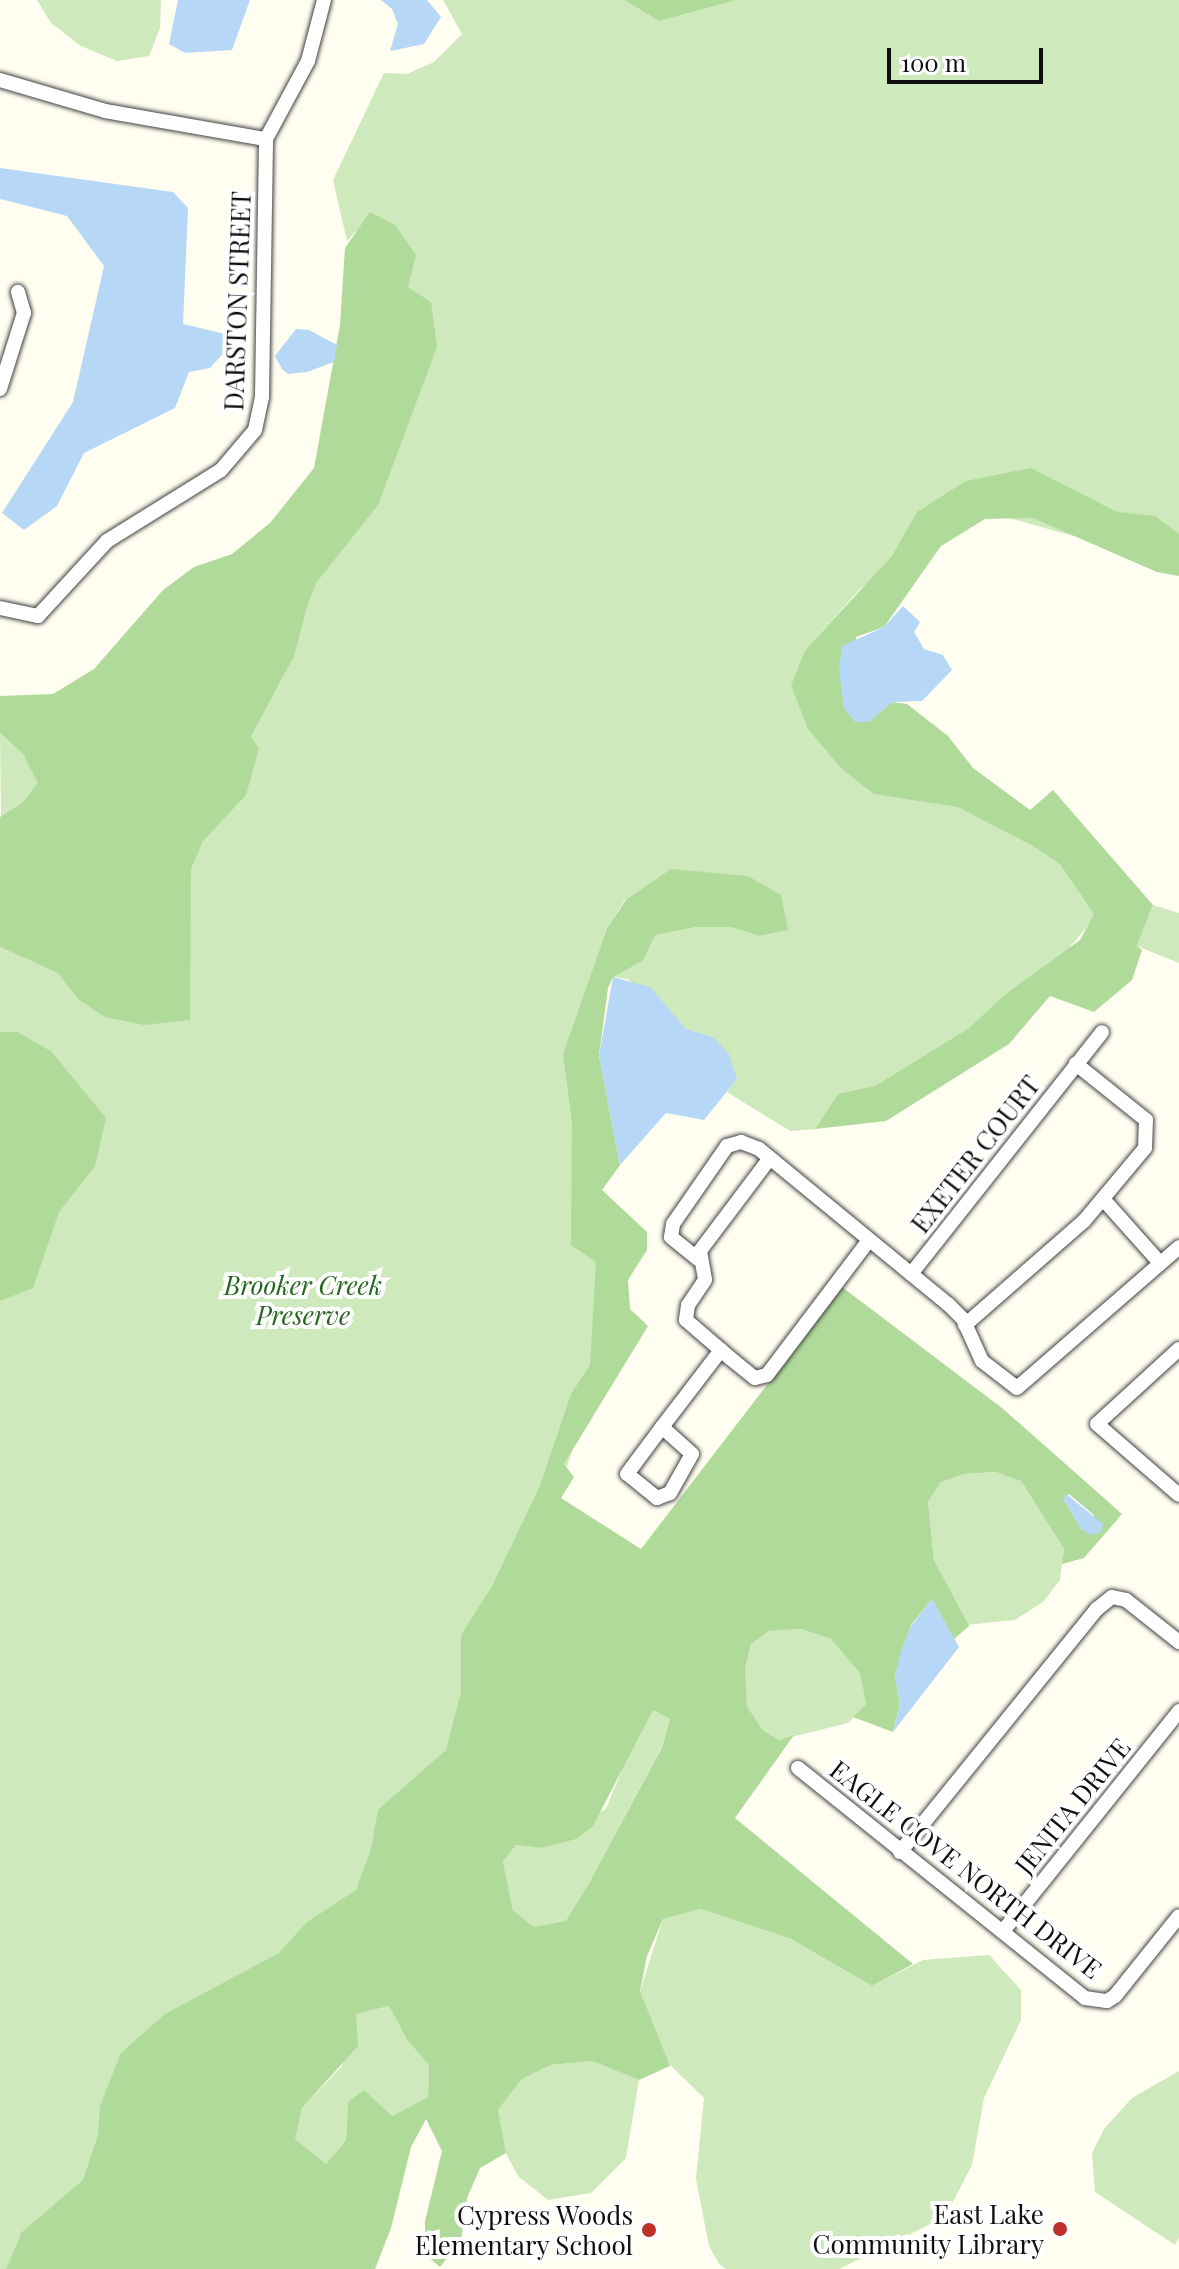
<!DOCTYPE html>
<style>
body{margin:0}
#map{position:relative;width:1179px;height:2269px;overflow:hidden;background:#fffef1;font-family:"Playfair Display",serif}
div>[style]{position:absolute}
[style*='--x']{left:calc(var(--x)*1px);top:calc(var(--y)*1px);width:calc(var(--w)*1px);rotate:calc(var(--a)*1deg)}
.green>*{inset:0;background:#cee9bb}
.forest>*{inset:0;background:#b0da9a}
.water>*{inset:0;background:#b6d7f6}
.roads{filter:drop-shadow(0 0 2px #424242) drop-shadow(0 0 2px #424242)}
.minor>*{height:14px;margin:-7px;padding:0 7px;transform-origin:7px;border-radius:7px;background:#fff}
.dots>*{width:22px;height:22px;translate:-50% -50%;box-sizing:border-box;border:4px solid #fff;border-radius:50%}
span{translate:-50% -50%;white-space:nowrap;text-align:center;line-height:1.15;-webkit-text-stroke:8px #fff;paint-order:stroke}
.street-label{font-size:26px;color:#0f0f0f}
.park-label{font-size:26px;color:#26671f;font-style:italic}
.poi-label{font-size:26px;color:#0f0f0f}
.right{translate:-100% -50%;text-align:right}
.scale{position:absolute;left:887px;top:48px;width:156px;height:36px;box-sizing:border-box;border:4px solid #0f0f0f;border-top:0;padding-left:10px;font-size:24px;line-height:28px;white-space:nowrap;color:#0f0f0f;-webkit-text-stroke:6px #fff;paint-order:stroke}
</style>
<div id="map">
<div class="green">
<i style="clip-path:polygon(37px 0,161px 0,160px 28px,149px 56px,117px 61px,81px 46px,51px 23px)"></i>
<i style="clip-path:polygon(443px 0,624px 0,659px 21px,737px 0,1179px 0,1179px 553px,1164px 561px,991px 513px,861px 588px,805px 650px,791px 685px,920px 726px,1116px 892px,1006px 1023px,853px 1101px,838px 1094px,815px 1129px,790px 1131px,727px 1092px,737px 1079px,713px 1037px,686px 1029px,627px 979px,613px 977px,643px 961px,654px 935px,696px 927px,731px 927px,759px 936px,779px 932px,625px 900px,607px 928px,569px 1037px,606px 1297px,589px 1401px,444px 1829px,119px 2269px,0 2269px,0 1152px,51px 1051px,18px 1032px,0 1032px,0 947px,58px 973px,89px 1006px,314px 564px,371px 216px,347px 241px,333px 180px,384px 73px,407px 74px,434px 62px,462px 34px)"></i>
<i style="clip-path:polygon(0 733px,23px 754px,39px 783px,22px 803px,1px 817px)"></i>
<i style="clip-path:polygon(1153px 905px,1179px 913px,1179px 963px,1137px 946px)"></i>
<i style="clip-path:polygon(997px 1472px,1021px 1481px,1064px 1549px,1060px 1580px,1043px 1602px,1015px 1620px,966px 1625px,934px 1560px,928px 1502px,941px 1482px,964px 1474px)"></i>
<i style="clip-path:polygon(801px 1629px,831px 1639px,860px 1672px,866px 1704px,848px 1723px,779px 1740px,763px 1730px,746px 1707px,745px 1669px,751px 1644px,769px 1631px)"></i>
<i style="clip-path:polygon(653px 1710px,670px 1719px,662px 1746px,588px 1885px,566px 1922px,534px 1927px,513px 1910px,503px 1862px,516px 1845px,541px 1848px,606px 1809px,636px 1736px)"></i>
<i style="clip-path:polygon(701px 1909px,791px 1939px,872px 1986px,923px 1960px,989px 1955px,1021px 1990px,1021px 2020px,984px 2098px,972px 2165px,945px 2217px,839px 2269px,726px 2269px,719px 2264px,709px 2246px,696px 2179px,704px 2098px,667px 2062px,640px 1991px,663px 1919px)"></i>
<i style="clip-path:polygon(389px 2006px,407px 2040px,429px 2065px,428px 2097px,392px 2116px,364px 2091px,348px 2102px,346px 2140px,326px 2164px,294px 2139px,302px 2108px,342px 2066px,356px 2014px)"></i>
<i style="clip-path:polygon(592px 2061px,639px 2080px,626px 2158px,591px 2193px,548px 2200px,518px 2176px,503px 2148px,498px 2110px,522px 2079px,551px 2065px)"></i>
<i style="clip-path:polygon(1179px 2071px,1179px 2237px,1175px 2245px,1095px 2192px,1092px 2153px,1104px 2129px,1132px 2098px)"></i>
</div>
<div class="forest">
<i style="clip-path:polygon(624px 0,737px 0,659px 21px)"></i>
<i style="clip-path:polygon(370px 212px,395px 225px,416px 255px,408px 287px,431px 302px,437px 347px,378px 505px,316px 583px,308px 603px,294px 656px,251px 736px,259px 749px,246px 795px,203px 841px,191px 869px,190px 1020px,144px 1025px,105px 1017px,78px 999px,58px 973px,0 947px,0 817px,22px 803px,38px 783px,23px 754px,0 733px,0 696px,53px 694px,94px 669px,163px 590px,194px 567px,232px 554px,270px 523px,314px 468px,340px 325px,345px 248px)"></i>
<i style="clip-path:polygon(1031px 468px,1117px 512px,1155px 516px,1179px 534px,1179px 576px,1157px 572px,1033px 518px,985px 519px,941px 546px,884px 627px,856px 637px,869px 722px,892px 702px,907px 704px,948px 736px,973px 768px,1030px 810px,1053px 790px,1153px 905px,1137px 946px,1142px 950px,1132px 980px,1094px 1012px,1050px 996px,1009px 1044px,886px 1121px,815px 1129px,838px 1094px,875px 1086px,968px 1029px,1007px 993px,1080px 940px,1094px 914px,1060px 864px,1033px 846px,958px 807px,874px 794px,842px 769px,808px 729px,791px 685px,805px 650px,892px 556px,917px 512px,966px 481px)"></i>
<i style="clip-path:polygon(evenodd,671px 869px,748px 876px,781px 895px,788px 930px,759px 936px,731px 927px,696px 927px,655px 935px,643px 961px,613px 977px,608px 988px,599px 1056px,620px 1165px,602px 1190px,647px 1232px,647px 1250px,628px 1280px,630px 1309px,648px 1326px,564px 1464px,574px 1477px,561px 1498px,641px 1549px,842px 1287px,1002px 1408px,1122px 1514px,1084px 1558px,1062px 1564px,1064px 1549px,1021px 1481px,996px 1472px,964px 1474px,941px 1482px,928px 1502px,934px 1560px,969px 1626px,954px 1639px,932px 1599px,911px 1625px,895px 1676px,900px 1704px,893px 1732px,853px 1717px,866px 1704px,860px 1673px,831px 1639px,801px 1629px,769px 1631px,751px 1644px,745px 1669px,747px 1707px,763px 1730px,779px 1740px,794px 1735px,735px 1818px,913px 1964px,872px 1986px,791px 1939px,701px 1909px,663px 1919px,647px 1956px,640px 1991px,670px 2066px,639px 2080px,592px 2061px,551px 2065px,522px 2079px,498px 2110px,506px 2153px,480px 2168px,467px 2198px,461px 2240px,440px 2267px,426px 2255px,425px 2221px,442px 2151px,426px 2119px,411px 2147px,391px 2228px,375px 2269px,6px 2269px,22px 2232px,83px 2180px,98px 2135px,100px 2106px,121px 2053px,165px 2014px,279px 1953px,307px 1922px,356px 1890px,371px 1849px,378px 1810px,446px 1750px,461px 1692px,461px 1635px,492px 1586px,540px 1486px,571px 1394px,590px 1365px,596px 1262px,571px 1245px,572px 1122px,563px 1054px,607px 928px,626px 900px,671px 869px,1069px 1494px,1094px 1515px,1081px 1529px,1064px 1500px,1069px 1494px,671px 869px,653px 1710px,670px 1719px,662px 1747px,588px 1885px,566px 1921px,534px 1927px,513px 1910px,503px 1862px,516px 1845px,541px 1848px,576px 1839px,593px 1826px,653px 1710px,671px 869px,389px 2006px,407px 2040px,429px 2065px,428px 2097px,392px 2116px,364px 2090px,348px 2102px,346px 2140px,326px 2164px,295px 2139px,302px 2108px,358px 2046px,356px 2014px,389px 2006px)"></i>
<i style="clip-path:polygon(0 1032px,18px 1032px,51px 1051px,106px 1118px,95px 1166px,59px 1212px,33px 1288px,0 1301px)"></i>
</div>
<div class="water">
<i style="clip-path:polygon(178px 0,250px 0,232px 50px,185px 53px,169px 44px)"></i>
<i style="clip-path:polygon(381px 0,427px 0,441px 17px,424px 44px,390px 51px,398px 24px,392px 9px)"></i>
<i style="clip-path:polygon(0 168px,173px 192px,188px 208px,183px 324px,238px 337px,210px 368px,189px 372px,175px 408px,84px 453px,57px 506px,24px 530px,2px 513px,73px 402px,104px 266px,67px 216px,0 199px)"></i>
<i style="clip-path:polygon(296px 329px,309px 330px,337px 345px,334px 362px,307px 372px,288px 374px,282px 369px,275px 356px)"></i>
<i style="clip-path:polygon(903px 606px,920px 622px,914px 632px,924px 649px,943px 655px,952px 670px,922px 701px,892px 702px,869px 722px,855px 722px,844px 708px,839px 671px,842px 646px,884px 627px)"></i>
<i style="clip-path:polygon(613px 977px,650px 987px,686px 1029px,713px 1037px,729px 1054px,737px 1079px,704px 1120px,666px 1113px,620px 1165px,599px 1056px)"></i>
<i style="clip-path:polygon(1065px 1493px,1103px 1524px,1101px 1532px,1091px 1535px,1081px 1529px,1064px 1500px)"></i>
<i style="clip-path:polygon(932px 1599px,959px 1647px,893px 1732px,900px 1704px,895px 1677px,901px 1651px,911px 1626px)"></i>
</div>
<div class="roads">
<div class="minor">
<i style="--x:0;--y:80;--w:109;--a:16.4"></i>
<i style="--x:105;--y:111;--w:163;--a:9.9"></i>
<i style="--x:0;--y:389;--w:80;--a:-72.5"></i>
<i style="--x:24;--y:313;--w:22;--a:-106"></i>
<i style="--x:0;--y:608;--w:39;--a:12"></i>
<i style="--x:38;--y:616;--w:102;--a:-47.4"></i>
<i style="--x:107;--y:541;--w:134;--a:-31.9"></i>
<i style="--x:221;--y:470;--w:52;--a:-49.6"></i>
<i style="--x:255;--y:430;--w:34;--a:-78"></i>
<i style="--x:262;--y:397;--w:258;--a:-89.1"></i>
<i style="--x:266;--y:139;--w:89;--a:-61.7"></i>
<i style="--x:308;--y:61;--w:63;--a:-75.3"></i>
<i style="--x:770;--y:1158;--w:116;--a:127"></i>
<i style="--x:700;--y:1251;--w:29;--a:80"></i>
<i style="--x:705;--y:1280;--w:30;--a:124"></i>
<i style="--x:688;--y:1305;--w:15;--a:98"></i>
<i style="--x:686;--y:1320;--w:58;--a:40.8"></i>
<i style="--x:730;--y:1358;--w:32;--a:39"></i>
<i style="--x:755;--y:1378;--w:12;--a:-14"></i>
<i style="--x:767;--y:1375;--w:169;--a:-52.9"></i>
<i style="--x:1103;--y:1199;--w:86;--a:48.3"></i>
<i style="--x:698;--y:1259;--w:35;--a:-141"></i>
<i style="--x:671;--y:1237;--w:13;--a:-81"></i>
<i style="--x:673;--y:1224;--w:95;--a:-55.3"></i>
<i style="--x:727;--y:1146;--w:15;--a:-16"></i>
<i style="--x:741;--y:1142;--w:19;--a:21"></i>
<i style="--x:759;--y:1149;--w:244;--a:39.4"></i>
<i style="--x:948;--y:1304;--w:21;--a:45"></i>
<i style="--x:963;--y:1319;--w:46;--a:65.7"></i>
<i style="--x:982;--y:1361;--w:44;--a:37.6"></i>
<i style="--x:1017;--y:1388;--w:215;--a:-41"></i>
<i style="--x:911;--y:1274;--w:308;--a:-51.7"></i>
<i style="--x:965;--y:1325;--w:158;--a:-41.2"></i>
<i style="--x:1084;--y:1221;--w:95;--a:-50.1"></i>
<i style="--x:1145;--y:1148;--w:28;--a:-88"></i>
<i style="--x:1146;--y:1120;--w:90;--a:-141.3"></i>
<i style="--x:1179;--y:1349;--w:111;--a:137.6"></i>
<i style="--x:1097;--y:1424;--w:108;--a:40.9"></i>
<i style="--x:662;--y:1427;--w:40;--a:42"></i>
<i style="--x:692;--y:1454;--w:45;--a:119.4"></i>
<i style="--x:670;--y:1493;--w:14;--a:159"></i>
<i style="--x:657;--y:1498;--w:38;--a:-141"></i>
<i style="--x:627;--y:1474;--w:59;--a:-53.3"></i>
<i style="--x:662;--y:1427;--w:97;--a:-52.5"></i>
<i style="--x:798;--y:1768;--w:368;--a:38.7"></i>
<i style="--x:1085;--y:1998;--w:22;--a:8"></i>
<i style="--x:1107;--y:2001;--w:9;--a:-32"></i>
<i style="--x:1115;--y:1996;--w:102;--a:-51.3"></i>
<i style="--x:900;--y:1852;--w:313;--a:-51"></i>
<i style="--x:1097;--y:1609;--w:19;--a:-39"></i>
<i style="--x:1112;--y:1597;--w:14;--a:12"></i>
<i style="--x:1126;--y:1600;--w:68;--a:38.4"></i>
<i style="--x:1003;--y:1931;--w:282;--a:-51.3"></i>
</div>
</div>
<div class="dots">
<i style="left:1060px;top:2229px;background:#be3128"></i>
<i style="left:649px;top:2230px;background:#be3128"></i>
</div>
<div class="street-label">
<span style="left:237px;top:301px;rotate:-88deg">DARSTON STREET</span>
<span style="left:975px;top:1154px;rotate:-52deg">EXETER COURT</span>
<span style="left:1072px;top:1806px;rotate:-51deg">JENITA DRIVE</span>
<span style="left:966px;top:1869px;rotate:38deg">EAGLE COVE NORTH DRIVE</span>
</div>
<div class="park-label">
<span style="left:303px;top:1300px">Brooker Creek<br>Preserve</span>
</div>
<div class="poi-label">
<span class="right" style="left:1044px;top:2229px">East Lake<br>Community Library</span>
<span class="right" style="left:633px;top:2230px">Cypress Woods<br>Elementary School</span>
</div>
<div class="scale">100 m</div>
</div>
